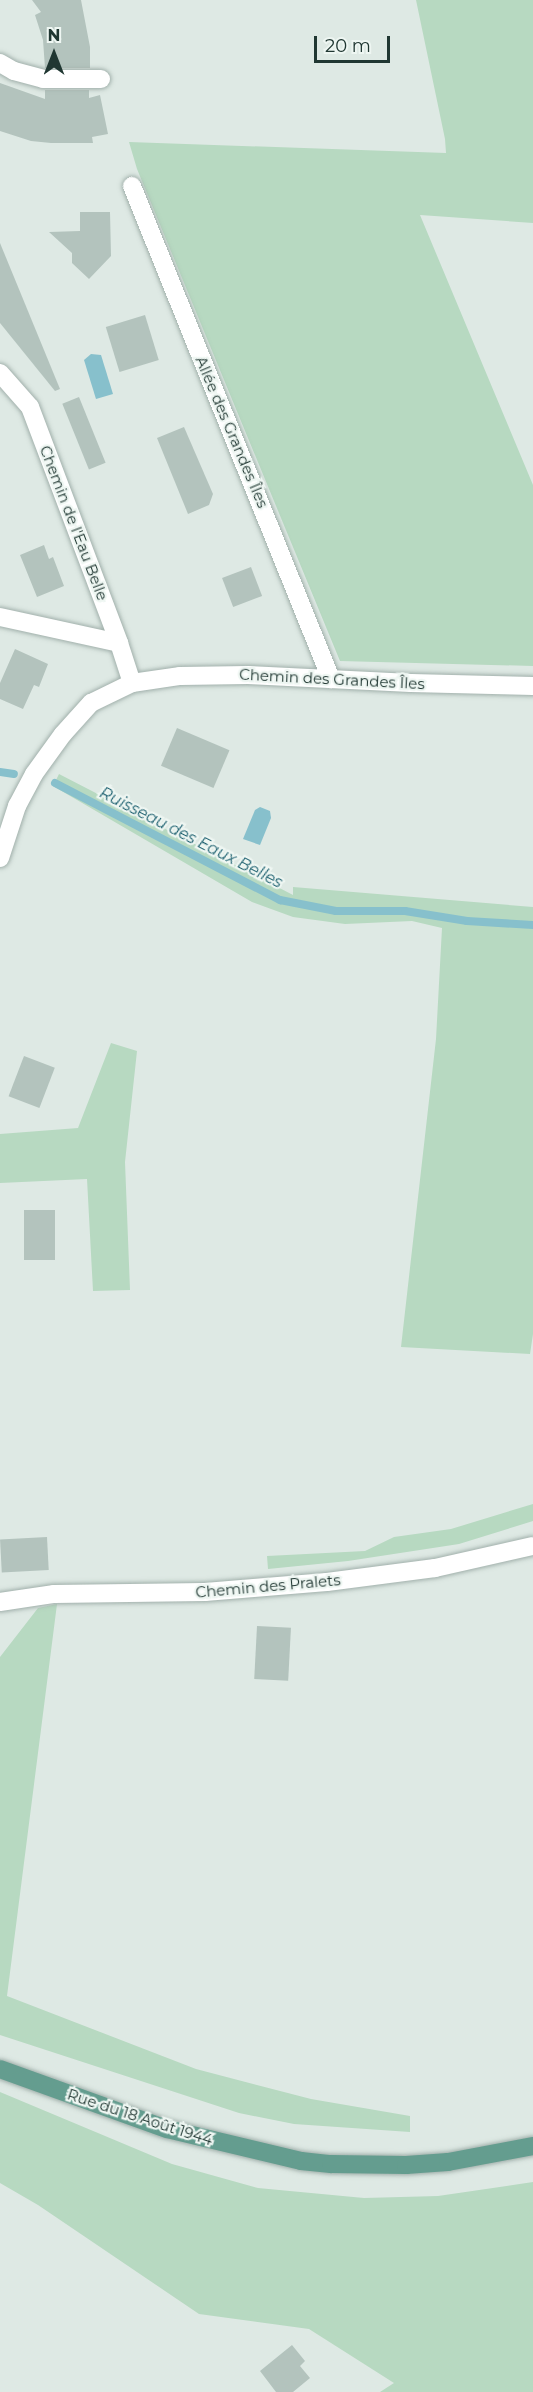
<!DOCTYPE html>
<meta charset="utf-8">
<style>
body{margin:0}
#map{position:relative;width:533px;height:2392px;overflow:hidden;background:#dee9e4;font-family:Montserrat,sans-serif}
div>[style]{position:absolute}
[style*='--x']{left:calc(var(--x)*1px);top:calc(var(--y)*1px);width:calc(var(--w)*1px);rotate:calc(var(--a)*1deg)}
.green>*{inset:0;background:#b7d9c1}
.water>*{inset:0;background:#87c0cc}
.stream>*{height:8px;margin:-4px;padding:0 4px;transform-origin:4px;border-radius:4px;background:#87c0cc}
.building>*{inset:0;background:#b3c3bd;transform-origin:0 0}
.roads{filter:drop-shadow(0 0 2px #a1b0ab) drop-shadow(0 0 2px #a1b0ab)}
.minor>*{height:18px;margin:-9px;padding:0 9px;transform-origin:9px;border-radius:9px;background:#fff}
.major>*{height:18px;margin:-9px;padding:0 9px;transform-origin:9px;border-radius:9px;background:#649d8f}
span{translate:-50% -50%;white-space:nowrap;text-align:center;line-height:1.15;-webkit-text-stroke:4.5px #eef6f2;paint-order:stroke}
.street-label{font-size:15px;color:#203732}
.water-label{font-size:16px;color:#1e6170;font-style:italic}
.north{position:absolute;left:24px;top:24px;width:60px;height:60px;-webkit-text-stroke:4px #eef6f2;paint-order:stroke;rotate:0deg;font-size:16px;font-weight:700;line-height:24px;text-align:center;color:#203732}
.north::after{content:'';display:block;margin:auto;width:21px;height:27px;background:#203732;clip-path:polygon(50% 0,100% 100%,50% 72%,0 100%)}
.scale{position:absolute;left:314px;top:36px;width:76px;height:27px;box-sizing:border-box;border:3px solid #203732;border-top:0;padding-left:8px;font-size:18px;line-height:21px;white-space:nowrap;color:#203732;-webkit-text-stroke:4px #eef6f2;paint-order:stroke}
</style>
<div id="map">
<div class="green">
<i style="clip-path:polygon(416px 0,533px 0,533px 223px,420px 215px,533px 485px,533px 666px,340px 661px,137px 169px,129px 142px,446px 153px,445px 139px)"></i>
<i style="clip-path:polygon(59px 774px,293px 895px,293px 887px,533px 907px,533px 1334px,530px 1354px,401px 1347px,436px 1039px,442px 928px,412px 921px,345px 924px,293px 917px,252px 902px,53px 786px)"></i>
<i style="clip-path:polygon(111px 1043px,137px 1051px,125px 1162px,130px 1290px,93px 1291px,87px 1179px,0 1183px,0 1134px,78px 1128px)"></i>
<i style="clip-path:polygon(533px 1504px,533px 1521px,459px 1544px,348px 1561px,268px 1569px,267px 1556px,365px 1551px,394px 1537px,451px 1529px)"></i>
<i style="clip-path:polygon(57px 1604px,7px 1996px,196px 2069px,311px 2099px,410px 2116px,410px 2132px,294px 2124px,239px 2113px,0 2035px,0 1657px,38px 1608px)"></i>
<i style="clip-path:polygon(0 2092px,172px 2164px,258px 2188px,364px 2198px,438px 2196px,533px 2182px,533px 2392px,380px 2392px,394px 2383px,309px 2329px,199px 2314px,38px 2205px,0 2183px)"></i>
</div>
<div class="water">
<i style="clip-path:polygon(91px 354px,101px 355px,113px 394px,96px 399px,84px 360px)"></i>
<i style="clip-path:polygon(260px 807px,270px 811px,271px 818px,260px 845px,243px 839px,255px 810px)"></i>
</div>
<div class="stream">
<i style="--x:0;--y:772;--w:14;--a:8"></i>
<i style="--x:55;--y:783;--w:254;--a:27.5"></i>
<i style="--x:280;--y:900;--w:57;--a:11.1"></i>
<i style="--x:336;--y:911;--w:69;--a:0"></i>
<i style="--x:405;--y:911;--w:63;--a:9.2"></i>
<i style="--x:467;--y:921;--w:66;--a:3.5"></i>
</div>
<div class="building">
<i style="clip-path:polygon(32px 0,81px 0,90px 47px,90px 68px,45px 68px,43px 40px,35px 15px,41px 12px)"></i>
<i style="clip-path:polygon(0 83px,45px 99px,45px 90px,89px 90px,89px 98px,100px 95px,108px 134px,92px 137px,93px 143px,51px 143px,31px 141px,0 131px)"></i>
<i style="clip-path:polygon(80px 212px,110px 212px,111px 256px,89px 279px,72px 263px,72px 253px,49px 232px,80px 231px)"></i>
<i style="clip-path:polygon(0 243px,60px 389px,55px 391px,0 323px)"></i>
<i style="left:145px;top:315px;width:47px;height:41px;rotate:73deg"></i>
<i style="left:79px;top:397px;width:71px;height:18px;rotate:68deg"></i>
<i style="clip-path:polygon(184px 427px,213px 494px,209px 505px,188px 514px,157px 438px)"></i>
<i style="clip-path:polygon(44px 545px,49px 559px,53px 557px,64px 586px,37px 597px,20px 555px)"></i>
<i style="left:251px;top:567px;width:31px;height:31px;rotate:69deg"></i>
<i style="clip-path:polygon(15px 649px,48px 664px,39px 687px,34px 685px,23px 709px,0 699px,0 683px)"></i>
<i style="left:177px;top:728px;width:57px;height:41px;rotate:23deg"></i>
<i style="left:24px;top:1056px;width:33px;height:43px;rotate:21deg"></i>
<i style="left:24px;top:1210px;width:31px;height:50px"></i>
<i style="left:47px;top:1537px;width:33px;height:47px;rotate:87deg"></i>
<i style="left:257px;top:1626px;width:34px;height:53px;rotate:3deg"></i>
<i style="clip-path:polygon(292px 2345px,305px 2361px,300px 2366px,310px 2378px,293px 2392px,276px 2392px,260px 2371px)"></i>
</div>
<div class="roads">
<div class="minor">
<i style="--x:0;--y:63;--w:16;--a:30"></i>
<i style="--x:14;--y:71;--w:30;--a:15"></i>
<i style="--x:43;--y:79;--w:58;--a:0"></i>
<i style="--x:132;--y:186;--w:532;--a:68.02"></i>
<i style="--x:0;--y:373;--w:45;--a:48.6"></i>
<i style="--x:30;--y:407;--w:252;--a:69.3"></i>
<i style="--x:119;--y:643;--w:42;--a:72"></i>
<i style="--x:0;--y:617;--w:122;--a:12.3"></i>
<i style="--x:0;--y:858;--w:55;--a:-71.9"></i>
<i style="--x:17;--y:806;--w:36;--a:-62"></i>
<i style="--x:34;--y:774;--w:49;--a:-54.1"></i>
<i style="--x:63;--y:734;--w:42;--a:-47.9"></i>
<i style="--x:91;--y:703;--w:46;--a:-26"></i>
<i style="--x:132;--y:683;--w:49;--a:-8.3"></i>
<i style="--x:180;--y:676;--w:68;--a:-0.8"></i>
<i style="--x:248;--y:675;--w:163;--a:2.8"></i>
<i style="--x:411;--y:683;--w:122;--a:1.4"></i>
<i style="--x:0;--y:1602;--w:55;--a:-8.4"></i>
<i style="--x:54;--y:1594;--w:151;--a:-0.8"></i>
<i style="--x:205;--y:1592;--w:122;--a:-4.7"></i>
<i style="--x:327;--y:1582;--w:109;--a:-7.4"></i>
<i style="--x:435;--y:1568;--w:100;--a:-12.7"></i>
</div>
<div class="major">
<i style="--x:0;--y:2069;--w:177;--a:19.8"></i>
<i style="--x:167;--y:2129;--w:138;--a:13.4"></i>
<i style="--x:301;--y:2161;--w:30;--a:6"></i>
<i style="--x:331;--y:2164;--w:75;--a:0.8"></i>
<i style="--x:406;--y:2165;--w:42;--a:-4.1"></i>
<i style="--x:448;--y:2162;--w:86;--a:-10.7"></i>
</div>
</div>
<div class="street-label">
<span style="left:232px;top:432px;rotate:67deg">Allée des Grandes Îles</span>
<span style="left:74px;top:523px;rotate:69deg">Chemin de l'Eau Belle</span>
<span style="left:332px;top:679px;rotate:3deg">Chemin des Grandes Îles</span>
<span style="left:268px;top:1586px;rotate:-5deg">Chemin des Pralets</span>
<span style="left:140px;top:2117px;rotate:18deg">Rue du 18 Août 1944</span>
</div>
<div class="water-label">
<span style="left:191px;top:838px;rotate:27deg">Ruisseau des Eaux Belles</span>
</div>
<div class="north">N</div>
<div class="scale">20 m</div>
</div>
